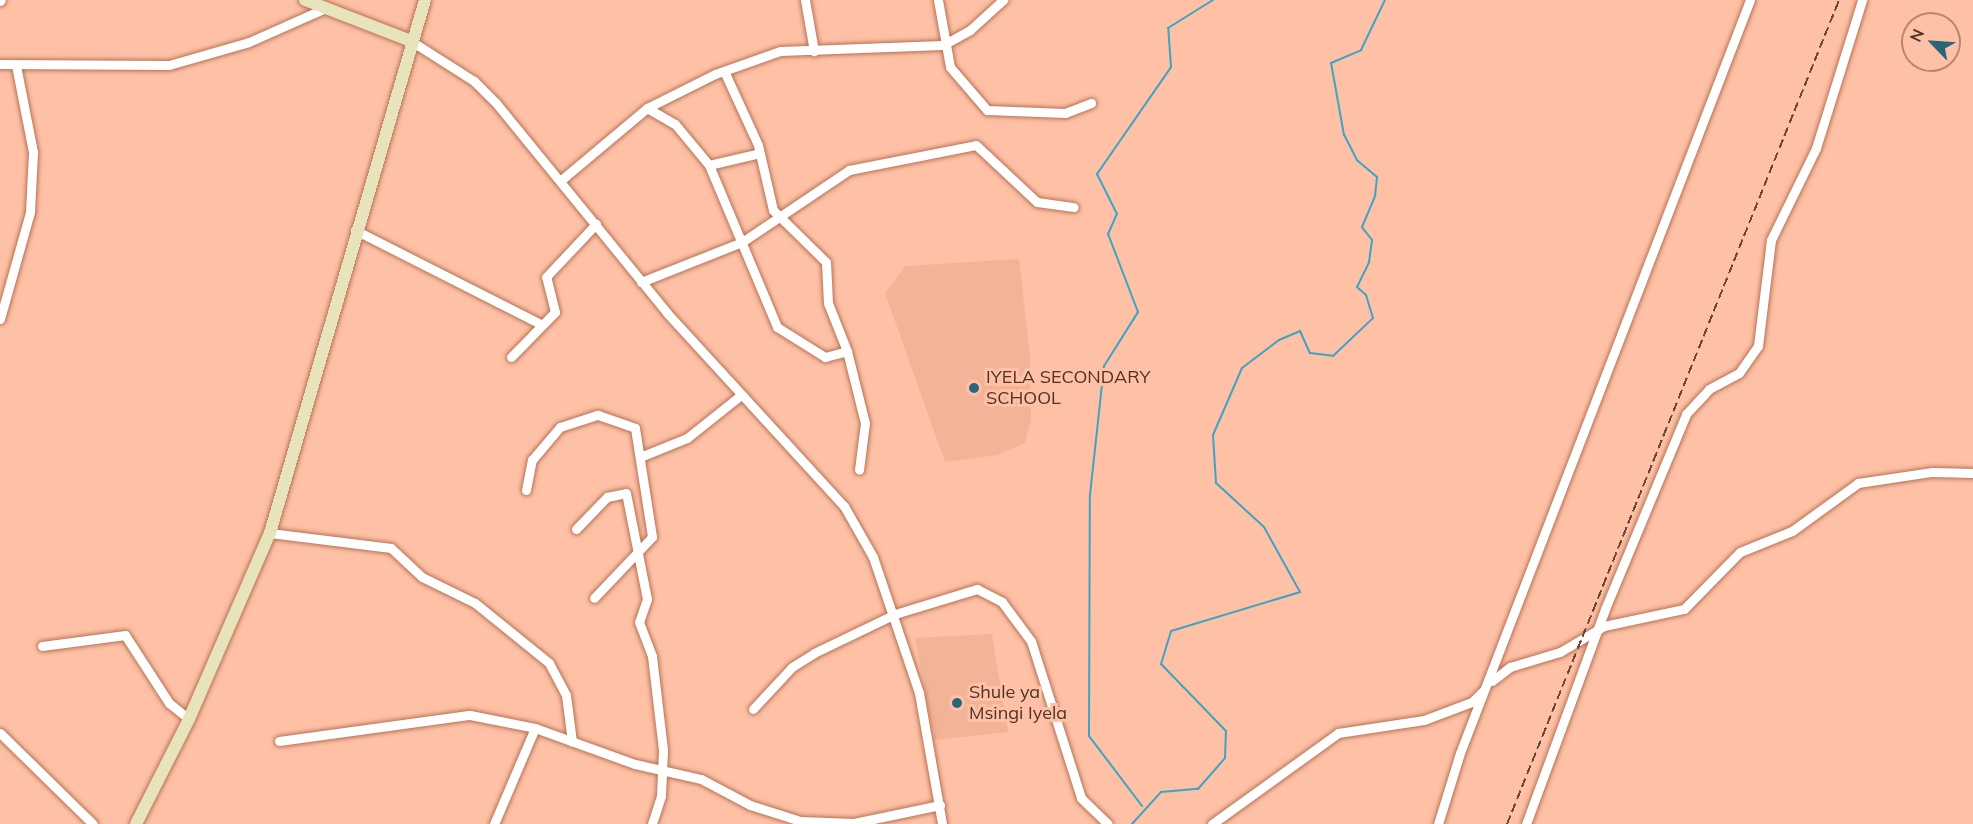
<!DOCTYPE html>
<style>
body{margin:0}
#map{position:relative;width:1973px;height:824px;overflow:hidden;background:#fec1a6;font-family:Mulish,sans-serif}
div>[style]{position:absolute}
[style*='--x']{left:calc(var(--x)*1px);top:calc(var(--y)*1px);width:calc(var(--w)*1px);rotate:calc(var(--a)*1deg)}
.built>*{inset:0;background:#f3b396}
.stream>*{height:2px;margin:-1px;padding:0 1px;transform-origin:1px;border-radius:1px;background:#3ea3c5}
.roads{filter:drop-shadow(0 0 2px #b87254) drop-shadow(0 0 2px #b87254)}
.street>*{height:9px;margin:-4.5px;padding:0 4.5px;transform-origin:4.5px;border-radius:4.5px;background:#fff}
.secondary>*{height:12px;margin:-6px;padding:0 6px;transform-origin:6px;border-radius:6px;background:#e7e3bb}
.rail>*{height:2px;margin-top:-1px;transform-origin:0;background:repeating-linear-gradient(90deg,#6b4738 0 9px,transparent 0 13.5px)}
.dots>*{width:16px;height:16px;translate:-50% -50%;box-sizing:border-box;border:3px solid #fec1a6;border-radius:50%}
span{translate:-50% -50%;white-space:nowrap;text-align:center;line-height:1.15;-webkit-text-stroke:6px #fec1a6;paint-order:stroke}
.poi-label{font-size:18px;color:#503124}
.left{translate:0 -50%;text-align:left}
.north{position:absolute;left:1901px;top:12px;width:60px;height:60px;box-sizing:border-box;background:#fec1a6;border:2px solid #b88772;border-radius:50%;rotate:295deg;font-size:16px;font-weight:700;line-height:24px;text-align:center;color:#503124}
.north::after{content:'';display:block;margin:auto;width:21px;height:27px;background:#27667b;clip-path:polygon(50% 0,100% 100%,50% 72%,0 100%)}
</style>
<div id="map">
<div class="built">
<i style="clip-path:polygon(1019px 259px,1030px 356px,1031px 420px,1025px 443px,998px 455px,945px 462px,885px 293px,905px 266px)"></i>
<i style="clip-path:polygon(992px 634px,1008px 732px,935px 740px,915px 638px)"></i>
</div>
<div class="stream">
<i style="--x:1142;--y:806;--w:88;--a:-127.1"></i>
<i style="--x:1089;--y:736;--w:241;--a:-89.8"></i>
<i style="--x:1090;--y:495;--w:130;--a:-83.8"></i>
<i style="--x:1104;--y:366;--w:64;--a:-57.8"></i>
<i style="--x:1138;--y:312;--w:84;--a:-111"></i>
<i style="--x:1108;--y:234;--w:22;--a:-66"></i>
<i style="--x:1117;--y:214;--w:45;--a:-116.6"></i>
<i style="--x:1097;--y:174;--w:130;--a:-55.3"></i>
<i style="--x:1171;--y:67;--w:39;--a:-94"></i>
<i style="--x:1168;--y:28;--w:53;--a:-31.9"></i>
<i style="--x:1132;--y:824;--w:43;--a:-47.8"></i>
<i style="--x:1161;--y:792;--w:37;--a:-5"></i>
<i style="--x:1198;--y:789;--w:41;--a:-48.9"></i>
<i style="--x:1225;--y:758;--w:27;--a:-88"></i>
<i style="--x:1226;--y:731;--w:93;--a:-134.1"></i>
<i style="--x:1161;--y:664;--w:34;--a:-73"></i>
<i style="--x:1171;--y:631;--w:135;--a:-16.8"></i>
<i style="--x:1300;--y:592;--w:74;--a:-119"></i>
<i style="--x:1264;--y:527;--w:65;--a:-137.5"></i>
<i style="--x:1216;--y:483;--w:48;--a:-93.6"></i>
<i style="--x:1213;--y:435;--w:73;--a:-66.6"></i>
<i style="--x:1242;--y:368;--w:46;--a:-37.1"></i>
<i style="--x:1279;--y:340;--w:23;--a:-23"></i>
<i style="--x:1300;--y:331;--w:24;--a:66"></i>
<i style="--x:1310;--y:353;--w:23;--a:7"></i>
<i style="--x:1333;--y:356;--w:55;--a:-43.5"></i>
<i style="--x:1373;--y:318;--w:24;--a:-107"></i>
<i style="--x:1366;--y:295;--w:12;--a:-138"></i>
<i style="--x:1357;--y:287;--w:28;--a:-64"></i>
<i style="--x:1369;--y:262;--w:22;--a:-82"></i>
<i style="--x:1372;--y:240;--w:16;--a:-128"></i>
<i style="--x:1362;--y:227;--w:34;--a:-67"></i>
<i style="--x:1375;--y:196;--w:19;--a:-84"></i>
<i style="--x:1377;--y:177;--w:26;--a:-140"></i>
<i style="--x:1357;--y:160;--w:28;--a:-117"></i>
<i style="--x:1344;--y:135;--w:73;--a:-100.2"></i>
<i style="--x:1331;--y:63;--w:33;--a:-23"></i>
<i style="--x:1361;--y:50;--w:55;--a:-64.4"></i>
</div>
<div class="roads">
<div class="street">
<i style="--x:805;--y:0;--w:52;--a:80"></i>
<i style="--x:938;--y:0;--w:68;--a:79.8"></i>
<i style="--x:950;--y:67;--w:57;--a:49.3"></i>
<i style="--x:987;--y:110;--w:78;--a:2.2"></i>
<i style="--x:1065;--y:113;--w:28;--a:-21"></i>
<i style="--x:0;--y:1;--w:1;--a:-45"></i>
<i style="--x:411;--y:41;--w:75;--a:32.4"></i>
<i style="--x:474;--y:81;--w:31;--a:45"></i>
<i style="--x:496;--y:103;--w:271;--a:50.8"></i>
<i style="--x:667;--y:313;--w:262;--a:47.5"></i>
<i style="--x:844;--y:506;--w:59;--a:60.4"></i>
<i style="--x:873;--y:557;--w:144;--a:71.3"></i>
<i style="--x:919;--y:693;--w:133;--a:80"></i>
<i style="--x:0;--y:64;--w:169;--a:0.3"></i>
<i style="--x:169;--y:65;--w:83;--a:-16"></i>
<i style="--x:249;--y:42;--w:81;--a:-24"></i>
<i style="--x:724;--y:71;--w:81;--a:65.3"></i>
<i style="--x:758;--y:145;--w:67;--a:77"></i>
<i style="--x:773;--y:210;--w:74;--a:44.5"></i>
<i style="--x:826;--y:262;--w:41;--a:87.2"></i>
<i style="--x:828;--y:303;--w:52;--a:68.4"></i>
<i style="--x:847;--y:351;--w:74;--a:76"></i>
<i style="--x:865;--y:423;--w:47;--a:97.3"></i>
<i style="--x:647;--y:108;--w:32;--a:30"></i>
<i style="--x:675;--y:124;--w:53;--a:50.3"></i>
<i style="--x:709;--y:165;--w:176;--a:67.2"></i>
<i style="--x:777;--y:327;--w:57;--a:32"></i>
<i style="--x:825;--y:357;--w:23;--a:-15"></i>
<i style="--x:709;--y:165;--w:52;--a:-13.2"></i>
<i style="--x:560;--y:181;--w:114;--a:-40"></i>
<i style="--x:647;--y:108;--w:76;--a:-26.6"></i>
<i style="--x:715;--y:74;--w:69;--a:-19.5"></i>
<i style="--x:780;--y:51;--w:163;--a:-2.1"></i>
<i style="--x:943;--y:45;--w:31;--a:-29"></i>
<i style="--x:970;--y:30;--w:45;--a:-42.3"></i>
<i style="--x:355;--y:230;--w:208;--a:26.9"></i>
<i style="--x:641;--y:282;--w:109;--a:-21.6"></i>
<i style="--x:742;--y:242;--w:129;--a:-33.9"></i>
<i style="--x:849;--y:170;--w:129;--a:-11.1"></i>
<i style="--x:976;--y:145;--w:83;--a:43.1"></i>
<i style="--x:1037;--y:202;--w:37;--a:8"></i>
<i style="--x:0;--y:319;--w:111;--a:-74.3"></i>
<i style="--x:30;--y:212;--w:60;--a:-87.1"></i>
<i style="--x:33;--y:152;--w:89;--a:-101.1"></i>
<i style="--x:511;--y:357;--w:63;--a:-45.6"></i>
<i style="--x:555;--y:312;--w:36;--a:-104"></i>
<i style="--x:546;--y:277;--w:73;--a:-46.7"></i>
<i style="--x:640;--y:457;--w:51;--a:-22"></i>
<i style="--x:687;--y:438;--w:69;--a:-38.5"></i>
<i style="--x:526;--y:490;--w:31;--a:-79"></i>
<i style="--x:532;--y:460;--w:43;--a:-49.7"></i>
<i style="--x:560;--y:427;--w:40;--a:-18"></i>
<i style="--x:598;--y:415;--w:39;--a:19"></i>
<i style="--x:635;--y:428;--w:110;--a:81.1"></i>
<i style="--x:652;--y:537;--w:84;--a:133.6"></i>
<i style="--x:576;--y:529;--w:45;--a:-45.9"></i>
<i style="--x:607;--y:497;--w:19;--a:-12"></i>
<i style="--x:626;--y:493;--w:108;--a:78.8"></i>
<i style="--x:647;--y:599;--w:24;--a:109"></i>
<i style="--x:639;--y:622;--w:36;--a:69"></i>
<i style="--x:652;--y:656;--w:95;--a:83.3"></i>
<i style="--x:663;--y:750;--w:46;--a:92.5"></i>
<i style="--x:661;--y:796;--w:29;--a:108"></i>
<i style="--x:270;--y:533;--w:122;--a:7.1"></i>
<i style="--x:391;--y:548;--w:42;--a:43.1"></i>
<i style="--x:422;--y:577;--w:59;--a:26.1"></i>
<i style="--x:475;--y:603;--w:95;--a:39"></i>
<i style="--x:549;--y:663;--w:36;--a:62"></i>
<i style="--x:566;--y:695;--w:47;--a:82.7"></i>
<i style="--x:42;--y:646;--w:84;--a:-7.5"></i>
<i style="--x:125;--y:635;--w:81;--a:57.1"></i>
<i style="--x:169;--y:703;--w:26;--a:39"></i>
<i style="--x:1492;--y:681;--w:23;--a:-38"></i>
<i style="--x:1510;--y:667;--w:52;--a:-16.7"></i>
<i style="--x:1560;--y:652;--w:51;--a:-30.6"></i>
<i style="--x:1604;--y:626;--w:82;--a:-12"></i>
<i style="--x:1684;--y:609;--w:80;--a:-45.5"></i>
<i style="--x:1740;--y:552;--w:56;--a:-22"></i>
<i style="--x:1792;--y:531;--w:82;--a:-36"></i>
<i style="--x:1858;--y:483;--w:75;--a:-8.5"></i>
<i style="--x:1932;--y:472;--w:41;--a:1.4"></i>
<i style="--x:753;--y:709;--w:57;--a:-47.1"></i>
<i style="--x:792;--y:667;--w:26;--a:-32"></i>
<i style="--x:814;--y:653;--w:90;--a:-25.7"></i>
<i style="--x:895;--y:614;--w:86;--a:-17"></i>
<i style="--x:977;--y:589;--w:28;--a:27"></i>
<i style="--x:1002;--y:602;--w:49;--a:53.4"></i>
<i style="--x:1031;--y:641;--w:165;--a:72.3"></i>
<i style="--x:1081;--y:798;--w:37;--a:44"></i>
<i style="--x:0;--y:733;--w:130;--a:44.4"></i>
<i style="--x:279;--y:741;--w:193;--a:-7.8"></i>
<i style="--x:470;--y:715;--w:66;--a:11.3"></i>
<i style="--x:535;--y:728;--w:106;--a:19.8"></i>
<i style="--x:635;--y:764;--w:68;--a:12.8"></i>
<i style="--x:701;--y:779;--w:55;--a:28"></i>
<i style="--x:750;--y:805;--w:52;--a:17.7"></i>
<i style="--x:800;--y:821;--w:54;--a:2.1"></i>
<i style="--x:854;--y:823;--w:88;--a:-11.8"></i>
<i style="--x:494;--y:824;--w:104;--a:-66.9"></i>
<i style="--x:1212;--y:824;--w:155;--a:-35.8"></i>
<i style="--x:1338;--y:733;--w:87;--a:-8.6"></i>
<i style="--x:1424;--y:720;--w:51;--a:-20.6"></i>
<i style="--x:1472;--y:702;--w:16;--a:-45"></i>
<i style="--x:1438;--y:824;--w:74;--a:-72.8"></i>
<i style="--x:1460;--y:753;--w:807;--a:-68.94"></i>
<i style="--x:1526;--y:824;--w:229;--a:-69.8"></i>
<i style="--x:1605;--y:609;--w:211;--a:-67.4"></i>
<i style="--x:1686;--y:414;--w:34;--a:-47"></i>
<i style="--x:1709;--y:389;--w:34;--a:-28"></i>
<i style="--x:1739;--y:373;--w:33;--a:-55"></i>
<i style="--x:1758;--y:346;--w:107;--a:-83"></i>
<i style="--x:1771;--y:240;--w:102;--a:-63.9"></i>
<i style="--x:1816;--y:148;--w:155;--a:-72.7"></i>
</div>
<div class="secondary">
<i style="--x:305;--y:0;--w:114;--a:21.1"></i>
<i style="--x:136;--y:824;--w:118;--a:-63.2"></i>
<i style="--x:189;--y:719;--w:203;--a:-66.5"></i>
<i style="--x:270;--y:533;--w:555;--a:-73.79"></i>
</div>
</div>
<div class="rail">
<i style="--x:1507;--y:824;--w:888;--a:-68.05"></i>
</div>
<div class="dots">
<i style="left:974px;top:388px;background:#27667b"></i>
<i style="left:957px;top:703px;background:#27667b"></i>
</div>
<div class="poi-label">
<span class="left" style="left:986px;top:388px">IYELA SECONDARY<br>SCHOOL</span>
<span class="left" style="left:969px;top:703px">Shule ya<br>Msingi Iyela</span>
</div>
<div class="north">N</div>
</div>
